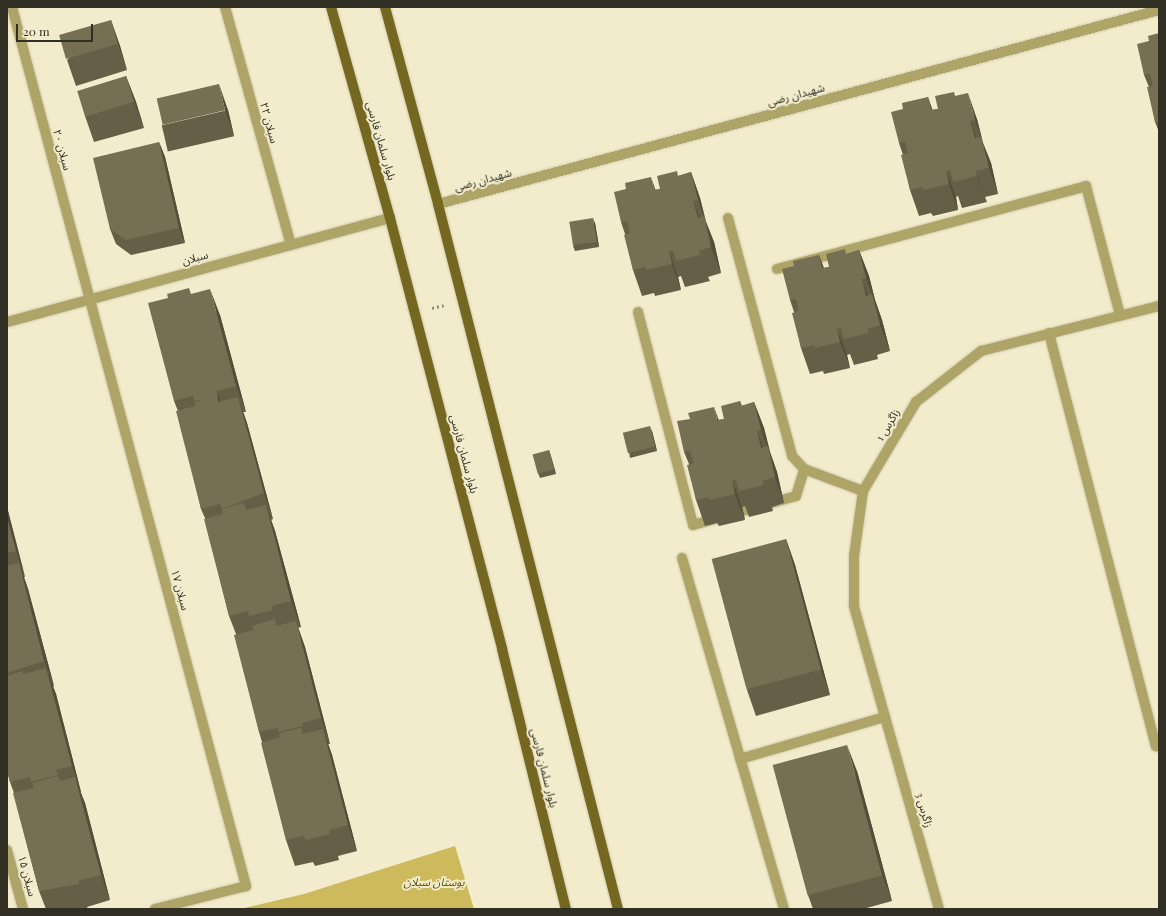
<!DOCTYPE html>
<meta charset="utf-8">
<style>
body{margin:0}
#map{position:relative;width:1166px;height:916px;overflow:hidden;background:#f2eccc;font-family:"Playfair Display","Noto Sans Arabic",serif}
div>[style]{position:absolute}
[style*='--x']{left:calc(var(--x)*1px);top:calc(var(--y)*1px);width:calc(var(--w)*1px);rotate:calc(var(--a)*1deg)}
.green>*{inset:0;background:#ccba5d}
.path>*{height:2.5px;margin-top:-1.25px;transform-origin:0;background:repeating-linear-gradient(90deg,#938f79 0 2px,transparent 0 5px)}
.roads{filter:drop-shadow(0 0 1px #cfcaae) drop-shadow(0 0 1px #cfcaae)}
.minor>*{height:10px;margin:-5px;padding:0 5px;transform-origin:5px;border-radius:5px;background:#afa468}
.major>*{height:10px;margin:-5px;padding:0 5px;transform-origin:5px;border-radius:5px;background:#74671f}
.wall>*{inset:0;background:#655f47;transform-origin:0 0}
.shaded-wall>*{inset:0;background:#524e3a}
.building>*{inset:0;background:#756f53;transform-origin:0 0}
span{translate:-50% -50%;white-space:nowrap;text-align:center;line-height:1.15;-webkit-text-stroke:4px #f2eccc;paint-order:stroke}
.street-label{font-size:11px;color:#312f23}
.park-label{font-size:11px;color:#5e5101;font-style:italic}
.frame{position:absolute;inset:0;border:8px solid #312f23;pointer-events:none}
.scale{position:absolute;left:16px;top:24px;width:77px;height:18px;box-sizing:border-box;border:2px solid #312f23;border-top:0;padding-left:5px;font-size:12px;line-height:14px;white-space:nowrap;color:#312f23;-webkit-text-stroke:3px #f2eccc;paint-order:stroke}
</style>
<div id="map">
<div class="green">
<i style="clip-path:polygon(455px 846px,474px 909px,240px 909px,304px 894px)"></i>
</div>
<div class="path">
<i style="--x:432;--y:308;--w:13;--a:-13"></i>
</div>
<div class="roads">
<div class="minor">
<i style="--x:12;--y:7;--w:910;--a:75.09"></i>
<i style="--x:246;--y:886;--w:94;--a:165.8"></i>
<i style="--x:225;--y:7;--w:247;--a:74.5"></i>
<i style="--x:438;--y:204;--w:747;--a:-15.06"></i>
<i style="--x:728;--y:218;--w:246;--a:74.9"></i>
<i style="--x:792;--y:456;--w:18;--a:47"></i>
<i style="--x:804;--y:469;--w:63;--a:20.4"></i>
<i style="--x:777;--y:269;--w:320;--a:-15"></i>
<i style="--x:1086;--y:186;--w:133;--a:75.2"></i>
<i style="--x:638;--y:312;--w:220;--a:75.5"></i>
<i style="--x:693;--y:525;--w:107;--a:-15.7"></i>
<i style="--x:796;--y:496;--w:28;--a:-73"></i>
<i style="--x:7;--y:322;--w:397;--a:-15.2"></i>
<i style="--x:1049;--y:333;--w:427;--a:75.5"></i>
<i style="--x:682;--y:558;--w:366;--a:73.8"></i>
<i style="--x:740;--y:759;--w:151;--a:-16.2"></i>
<i style="--x:7;--y:850;--w:61;--a:74.8"></i>
<i style="--x:939;--y:909;--w:315;--a:-105.7"></i>
<i style="--x:854;--y:606;--w:50;--a:-90"></i>
<i style="--x:854;--y:556;--w:66;--a:-82.1"></i>
<i style="--x:863;--y:491;--w:104;--a:-59.2"></i>
<i style="--x:916;--y:402;--w:83;--a:-38.1"></i>
<i style="--x:981;--y:351;--w:184;--a:-14.2"></i>
</div>
<div class="major">
<i style="--x:331;--y:7;--w:219;--a:74.4"></i>
<i style="--x:390;--y:218;--w:445;--a:75.4"></i>
<i style="--x:502;--y:649;--w:268;--a:76.2"></i>
<i style="--x:385;--y:7;--w:204;--a:74.9"></i>
<i style="--x:438;--y:204;--w:728;--a:75.68"></i>
</div>
</div>
<div class="wall">
<i style="clip-path:polygon(111px 20px,120px 46px,127px 70px,76px 86px,67px 60px)"></i>
<i style="clip-path:polygon(1159px 33px,1159px 132px,1155px 122px,1149px 87px,1144px 75px,1149px 41px)"></i>
<i style="clip-path:polygon(126px 76px,136px 102px,144px 128px,94px 142px,85px 116px)"></i>
<i style="clip-path:polygon(955px 96px,977px 119px,983px 143px,991px 163px,998px 194px,985px 197px,987px 202px,962px 208px,958px 196px,956px 197px,958px 210px,933px 216px,931px 213px,919px 216px,910px 190px,903px 155px,899px 143px,903px 109px,928px 97px,932px 110px,938px 109px)"></i>
<i style="left:228px;top:110px;width:27px;height:68px;rotate:77deg"></i>
<i style="clip-path:polygon(159px 142px,165px 157px,185px 243px,131px 255px,116px 244px,110px 229px)"></i>
<i style="clip-path:polygon(691px 172px,700px 198px,706px 222px,714px 242px,721px 273px,708px 277px,710px 281px,685px 287px,681px 276px,678px 277px,681px 290px,655px 296px,654px 293px,642px 296px,633px 270px,625px 234px,621px 222px,626px 189px,655px 190px,660px 189px,678px 176px)"></i>
<i style="clip-path:polygon(595px 223px,599px 247px,575px 251px,573px 246px)"></i>
<i style="clip-path:polygon(859px 250px,869px 276px,875px 300px,882px 320px,890px 351px,877px 355px,878px 359px,854px 365px,850px 354px,847px 355px,850px 368px,824px 374px,823px 371px,810px 374px,801px 348px,794px 312px,790px 300px,794px 266px,819px 255px,824px 268px,829px 267px,847px 254px)"></i>
<i style="clip-path:polygon(191px 294px,220px 315px,246px 412px,243px 412px,247px 423px,273px 519px,271px 520px,275px 531px,301px 627px,298px 628px,305px 647px,330px 744px,328px 744px,332px 755px,357px 851px,338px 856px,339px 860px,315px 866px,313px 862px,295px 866px,286px 840px,262px 742px,259px 732px,236px 634px,229px 616px,205px 518px,201px 509px,178px 411px,174px 401px)"></i>
<i style="clip-path:polygon(740px 401px,742px 406px,754px 402px,764px 428px,770px 452px,777px 472px,784px 503px,772px 507px,773px 511px,749px 517px,745px 506px,742px 507px,745px 520px,719px 526px,717px 523px,705px 526px,696px 500px,689px 464px,684px 452px,690px 419px,719px 420px,724px 419px)"></i>
<i style="clip-path:polygon(652px 431px,657px 451px,630px 458px,629px 452px)"></i>
<i style="clip-path:polygon(549px 450px,556px 474px,540px 478px,538px 473px)"></i>
<i style="clip-path:polygon(7px 507px,25px 577px,24px 577px,28px 589px,54px 686px,53px 687px,56px 694px,81px 792px,80px 792px,85px 803px,110px 900px,87px 907px,88px 909px,46px 909px,39px 891px,14px 793px,10px 782px,7px 771px)"></i>
<i style="clip-path:polygon(786px 539px,795px 565px,830px 695px,756px 716px,747px 690px)"></i>
<i style="clip-path:polygon(857px 771px,892px 901px,863px 909px,813px 909px,808px 895px)"></i>
</div>
<div class="shaded-wall">
<i style="clip-path:polygon(111px 20px,120px 46px,127px 70px,118px 44px)"></i>
<i style="clip-path:polygon(126px 76px,136px 102px,144px 128px,134px 102px)"></i>
<i style="clip-path:polygon(219px 84px,228px 110px,234px 136px,225px 110px)"></i>
<i style="clip-path:polygon(968px 93px,977px 119px,983px 143px,991px 163px,998px 194px,989px 168px,982px 140px,975px 120px)"></i>
<i style="clip-path:polygon(928px 97px,937px 123px,931px 110px)"></i>
<i style="clip-path:polygon(970px 121px,980px 147px,975px 138px)"></i>
<i style="clip-path:polygon(159px 142px,165px 157px,185px 243px,179px 228px)"></i>
<i style="clip-path:polygon(946px 171px,956px 197px,958px 210px,949px 184px)"></i>
<i style="clip-path:polygon(976px 171px,985px 197px,987px 202px,977px 176px)"></i>
<i style="clip-path:polygon(691px 172px,700px 198px,706px 222px,714px 242px,721px 273px,711px 247px,705px 219px,698px 200px)"></i>
<i style="clip-path:polygon(651px 177px,660px 203px,654px 190px)"></i>
<i style="clip-path:polygon(693px 201px,703px 227px,698px 218px)"></i>
<i style="clip-path:polygon(593px 218px,595px 223px,599px 247px,597px 242px)"></i>
<i style="clip-path:polygon(859px 250px,869px 276px,875px 300px,882px 320px,890px 351px,880px 325px,873px 297px,866px 278px)"></i>
<i style="clip-path:polygon(669px 251px,678px 277px,681px 290px,672px 264px)"></i>
<i style="clip-path:polygon(819px 255px,828px 281px,822px 268px)"></i>
<i style="clip-path:polygon(862px 279px,871px 305px,866px 296px)"></i>
<i style="clip-path:polygon(210px 289px,220px 315px,246px 412px,236px 386px)"></i>
<i style="clip-path:polygon(837px 329px,847px 355px,850px 368px,840px 342px)"></i>
<i style="clip-path:polygon(217px 391px,226px 417px,218px 402px)"></i>
<i style="clip-path:polygon(238px 397px,247px 423px,273px 519px,264px 493px)"></i>
<i style="clip-path:polygon(754px 402px,764px 428px,770px 452px,777px 472px,784px 503px,775px 477px,768px 449px,761px 430px)"></i>
<i style="clip-path:polygon(714px 407px,723px 432px,717px 420px)"></i>
<i style="clip-path:polygon(650px 426px,652px 431px,657px 451px,655px 446px)"></i>
<i style="clip-path:polygon(757px 431px,766px 457px,761px 448px)"></i>
<i style="clip-path:polygon(549px 450px,551px 456px,556px 474px,554px 469px)"></i>
<i style="clip-path:polygon(732px 481px,742px 507px,745px 520px,735px 494px)"></i>
<i style="clip-path:polygon(266px 505px,275px 531px,301px 627px,291px 601px)"></i>
<i style="clip-path:polygon(7px 507px,25px 577px,16px 551px,7px 518px)"></i>
<i style="clip-path:polygon(786px 539px,795px 565px,830px 695px,821px 669px)"></i>
<i style="clip-path:polygon(19px 563px,28px 589px,54px 686px,44px 661px)"></i>
<i style="clip-path:polygon(296px 621px,305px 647px,330px 744px,321px 718px)"></i>
<i style="clip-path:polygon(46px 668px,56px 694px,81px 792px,72px 766px)"></i>
<i style="clip-path:polygon(323px 729px,332px 755px,357px 851px,348px 825px)"></i>
<i style="clip-path:polygon(847px 745px,857px 771px,892px 901px,882px 875px)"></i>
<i style="clip-path:polygon(75px 777px,85px 803px,110px 900px,101px 875px)"></i>
</div>
<div class="building">
<i style="left:111px;top:20px;width:25px;height:54px;rotate:74deg"></i>
<i style="clip-path:polygon(1159px 33px,1159px 122px,1155px 122px,1147px 87px,1153px 86px,1150px 74px,1144px 75px,1137px 44px,1149px 41px,1148px 36px)"></i>
<i style="left:126px;top:76px;width:27px;height:51px;rotate:73deg"></i>
<i style="left:219px;top:84px;width:27px;height:64px;rotate:77deg"></i>
<i style="clip-path:polygon(954px 92px,955px 96px,968px 93px,975px 120px,970px 121px,975px 138px,981px 137px,989px 168px,976px 171px,977px 176px,953px 182px,950px 170px,946px 171px,949px 184px,923px 190px,923px 187px,910px 190px,901px 155px,908px 153px,905px 141px,899px 143px,891px 112px,903px 109px,902px 103px,928px 97px,931px 110px,938px 109px,935px 96px)"></i>
<i style="clip-path:polygon(159px 142px,179px 228px,126px 240px,110px 229px,93px 158px)"></i>
<i style="clip-path:polygon(677px 171px,678px 176px,691px 172px,698px 200px,693px 201px,698px 218px,704px 216px,711px 247px,699px 251px,700px 255px,676px 261px,673px 250px,669px 251px,672px 264px,646px 270px,645px 267px,633px 270px,624px 235px,630px 233px,627px 221px,621px 222px,614px 192px,626px 189px,625px 183px,651px 177px,654px 190px,660px 189px,657px 176px)"></i>
<i style="left:593px;top:218px;width:24px;height:24px;rotate:81deg"></i>
<i style="clip-path:polygon(845px 249px,846px 254px,859px 250px,866px 278px,862px 279px,866px 296px,872px 294px,880px 325px,867px 329px,869px 333px,844px 339px,841px 328px,837px 329px,840px 342px,815px 348px,814px 345px,801px 348px,792px 313px,799px 311px,796px 299px,790px 300px,782px 269px,794px 266px,793px 261px,819px 255px,822px 268px,829px 267px,826px 254px)"></i>
<i style="clip-path:polygon(189px 288px,191px 294px,210px 289px,236px 386px,217px 391px,218px 402px,238px 397px,264px 493px,222px 509px,220px 504px,201px 509px,176px 411px,195px 406px,195px 402px,204px 399px,194px 401px,193px 396px,174px 401px,148px 303px,168px 298px,167px 294px)"></i>
<i style="clip-path:polygon(740px 401px,741px 406px,754px 402px,761px 430px,757px 431px,761px 448px,768px 446px,775px 477px,762px 481px,764px 485px,739px 491px,736px 480px,732px 481px,735px 494px,709px 500px,708px 497px,696px 500px,687px 465px,694px 463px,690px 451px,684px 452px,677px 421px,690px 419px,688px 413px,714px 407px,717px 420px,724px 419px,721px 406px)"></i>
<i style="left:650px;top:426px;width:21px;height:28px;rotate:76deg"></i>
<i style="left:549px;top:450px;width:20px;height:17px;rotate:75deg"></i>
<i style="clip-path:polygon(244px 503px,246px 510px,266px 505px,291px 601px,272px 606px,273px 610px,249px 616px,248px 611px,229px 616px,204px 519px,223px 514px,222px 509px)"></i>
<i style="clip-path:polygon(7px 518px,16px 551px,7px 553px)"></i>
<i style="left:786px;top:539px;width:135px;height:77px;rotate:75deg"></i>
<i style="clip-path:polygon(19px 563px,44px 661px,7px 673px,7px 566px)"></i>
<i style="clip-path:polygon(275px 619px,276px 626px,296px 621px,321px 718px,302px 723px,303px 726px,278px 732px,278px 728px,259px 732px,234px 635px,254px 630px,252px 626px)"></i>
<i style="clip-path:polygon(46px 668px,72px 766px,56px 770px,58px 775px,31px 782px,30px 777px,10px 782px,7px 771px,7px 676px,22px 671px,23px 674px)"></i>
<i style="clip-path:polygon(301px 728px,303px 734px,323px 729px,348px 825px,329px 830px,330px 834px,305px 840px,304px 836px,286px 840px,261px 743px,280px 737px,279px 733px)"></i>
<i style="left:847px;top:745px;width:135px;height:77px;rotate:75deg"></i>
<i style="clip-path:polygon(58px 776px,60px 781px,75px 777px,101px 875px,78px 881px,79px 884px,39px 891px,13px 793px,34px 788px,32px 783px)"></i>
</div>
<div class="street-label">
<span style="left:796px;top:95px;rotate:-15deg">شهیدان رضی</span>
<span style="left:269px;top:123px;rotate:75deg">سبلان ۲۲</span>
<span style="left:381px;top:141px;rotate:74deg">بلوار سلمان فارسی</span>
<span style="left:62px;top:150px;rotate:75deg">سبلان ۲۰</span>
<span style="left:483px;top:180px;rotate:-15deg">شهیدان رضی</span>
<span style="left:195px;top:258px;rotate:-15deg">سبلان</span>
<span style="left:888px;top:425px;rotate:-59deg">زاگرس 1</span>
<span style="left:464px;top:454px;rotate:75deg">بلوار سلمان فارسی</span>
<span style="left:180px;top:590px;rotate:75deg">سبلان ۱۷</span>
<span style="left:544px;top:768px;rotate:76deg">بلوار سلمان فارسی</span>
<span style="left:924px;top:810px;rotate:74deg">زاگرس 3</span>
<span style="left:27px;top:876px;rotate:75deg">سبلان ۱۵</span>
</div>
<div class="park-label">
<span style="left:434px;top:882px">بوستان سبلان</span>
</div>
<div class="frame"></div>
<div class="scale">20 m</div>
</div>
